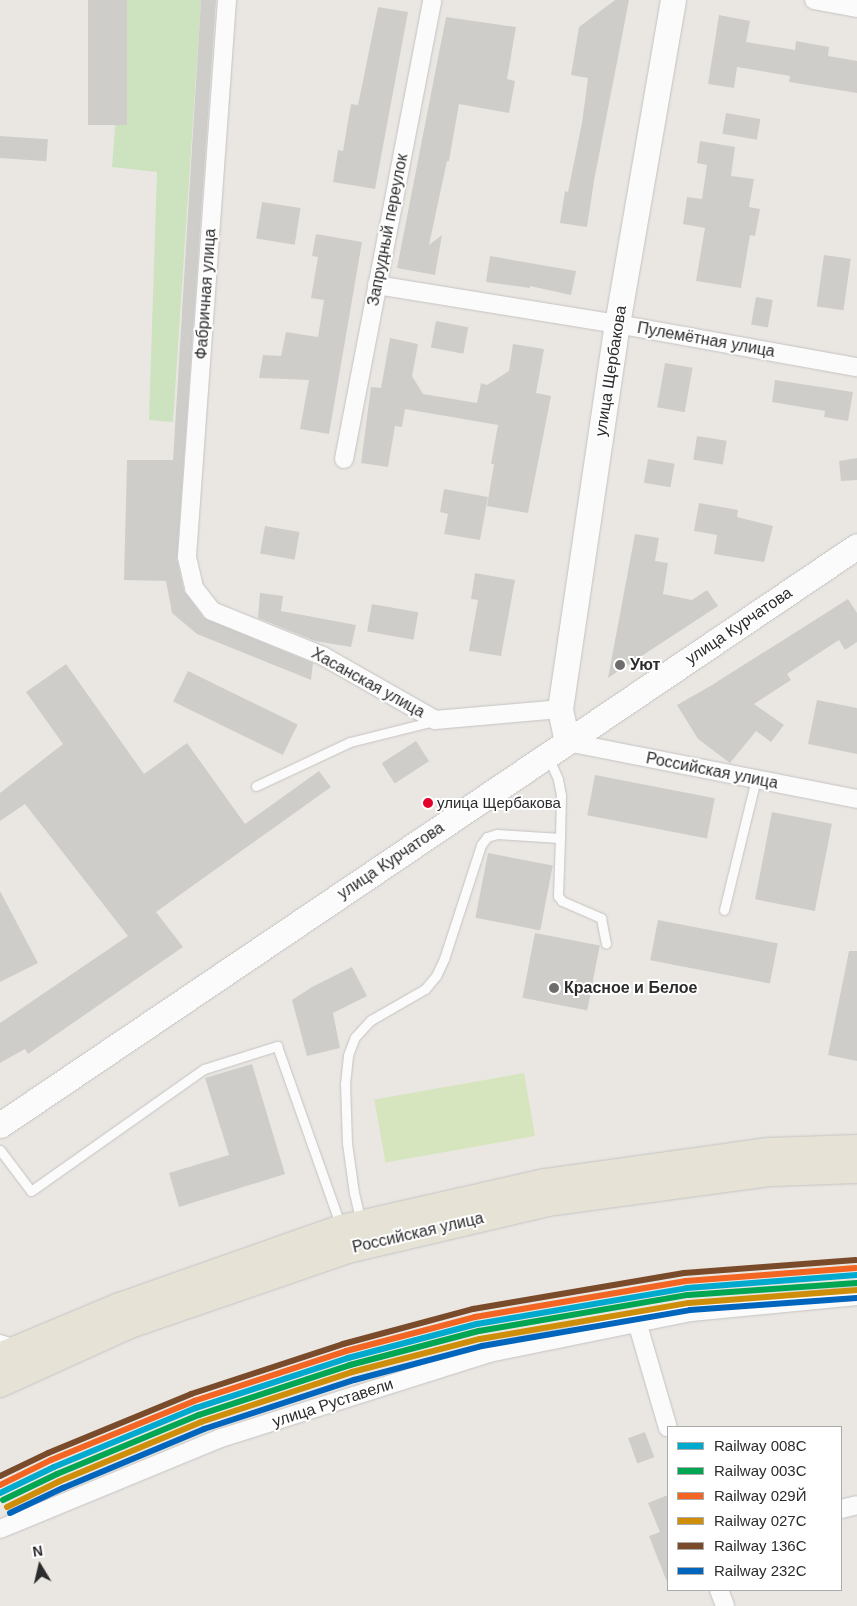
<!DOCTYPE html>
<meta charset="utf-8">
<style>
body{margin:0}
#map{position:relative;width:857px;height:1606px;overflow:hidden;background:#eae7e3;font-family:Helvetica,sans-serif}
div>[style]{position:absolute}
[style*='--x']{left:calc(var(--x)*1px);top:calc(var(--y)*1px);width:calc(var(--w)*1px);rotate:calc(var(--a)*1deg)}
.green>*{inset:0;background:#cde2bf}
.pitch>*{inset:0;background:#d6e5bd;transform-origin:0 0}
.building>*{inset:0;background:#cfcdca;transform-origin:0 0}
.roads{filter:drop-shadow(0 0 1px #c4c3c2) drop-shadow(0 0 1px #c4c3c2)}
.lane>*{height:9px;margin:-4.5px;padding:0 4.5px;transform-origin:4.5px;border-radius:4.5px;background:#fcfbfb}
.street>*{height:18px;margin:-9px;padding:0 9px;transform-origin:9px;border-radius:9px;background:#fcfbfb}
.secondary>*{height:25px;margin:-12.5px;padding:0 12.5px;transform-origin:12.5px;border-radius:12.5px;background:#fcfbfb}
.primary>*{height:28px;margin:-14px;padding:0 14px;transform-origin:14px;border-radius:14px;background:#e6e3d6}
.rail-1>*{height:6px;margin:-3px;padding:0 3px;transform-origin:3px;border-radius:3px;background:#00a9ce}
.rail-2>*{height:6px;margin:-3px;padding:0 3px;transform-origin:3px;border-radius:3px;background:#00a651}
.rail-3>*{height:6px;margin:-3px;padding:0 3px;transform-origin:3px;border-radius:3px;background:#f26522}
.rail-4>*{height:6px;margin:-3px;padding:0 3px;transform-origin:3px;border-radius:3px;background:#ce8e09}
.rail-5>*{height:6px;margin:-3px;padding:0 3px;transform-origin:3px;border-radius:3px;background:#7a4b2a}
.rail-6>*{height:6px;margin:-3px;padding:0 3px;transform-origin:3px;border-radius:3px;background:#0065bd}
.dots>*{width:14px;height:14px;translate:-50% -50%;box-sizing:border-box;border:2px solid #fff;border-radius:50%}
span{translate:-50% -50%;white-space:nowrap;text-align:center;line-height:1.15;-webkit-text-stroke:4px #fff;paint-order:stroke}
.bus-label{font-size:15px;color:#2c2c2c}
.left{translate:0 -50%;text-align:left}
.street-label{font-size:16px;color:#2c2c2c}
.poi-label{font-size:16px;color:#2c2c2c;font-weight:700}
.legend{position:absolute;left:667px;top:1426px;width:175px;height:165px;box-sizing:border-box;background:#fff;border:1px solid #ababab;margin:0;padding:6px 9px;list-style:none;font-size:15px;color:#2c2c2c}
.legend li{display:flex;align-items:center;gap:10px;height:25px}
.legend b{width:25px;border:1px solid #ababab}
.north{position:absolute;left:15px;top:1541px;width:50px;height:50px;-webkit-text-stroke:4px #fff;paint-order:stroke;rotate:351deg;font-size:14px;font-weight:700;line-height:20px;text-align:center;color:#2c2c2c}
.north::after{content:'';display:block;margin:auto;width:18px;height:22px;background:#2c2c2c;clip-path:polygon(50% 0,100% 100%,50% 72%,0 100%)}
</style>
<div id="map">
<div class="green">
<i style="clip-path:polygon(125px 0,201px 0,173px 422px,149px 420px,157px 172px,112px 167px)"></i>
</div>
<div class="pitch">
<i style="left:524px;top:1073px;width:64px;height:152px;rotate:80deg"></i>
</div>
<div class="building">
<i style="left:88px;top:0;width:39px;height:125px"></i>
<i style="clip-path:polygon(201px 0,216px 0,177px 559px,184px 591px,204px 618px,313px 663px,311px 680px,197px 634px,172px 613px,166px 581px,124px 580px,127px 460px,173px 460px)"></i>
<i style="clip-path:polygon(615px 0,629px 0,594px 181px,587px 227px,560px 223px,565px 191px,568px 192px,582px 123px,588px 78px,571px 75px,579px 27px)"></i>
<i style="clip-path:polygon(378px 7px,408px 12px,375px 189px,333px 182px,338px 150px,343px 151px,351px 104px,358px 105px)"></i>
<i style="clip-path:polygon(719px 15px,750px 21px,746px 42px,795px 50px,796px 41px,829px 47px,828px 56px,857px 61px,857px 93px,789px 82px,790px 76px,737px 67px,734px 88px,708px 84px)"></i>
<i style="clip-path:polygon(446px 17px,516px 27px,507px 79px,515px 81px,509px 113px,459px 104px,449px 161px,447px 161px,429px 245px,442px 235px,435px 275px,397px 268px)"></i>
<i style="left:726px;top:113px;width:35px;height:21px;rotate:10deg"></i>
<i style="left:0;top:136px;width:48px;height:22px;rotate:4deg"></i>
<i style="clip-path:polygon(700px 141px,735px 147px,731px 176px,754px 179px,749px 207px,760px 209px,755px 236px,750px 235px,741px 288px,696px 281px,705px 228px,683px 224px,687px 197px,702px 199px,707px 165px,697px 163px)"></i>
<i style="left:262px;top:202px;width:39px;height:37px;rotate:9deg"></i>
<i style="clip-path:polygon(316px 234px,362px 242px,329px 434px,300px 429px,309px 380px,259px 378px,263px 355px,281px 356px,286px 332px,318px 337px,324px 300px,311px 298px,318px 257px,312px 256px)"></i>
<i style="left:824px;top:255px;width:27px;height:52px;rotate:8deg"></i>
<i style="clip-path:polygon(490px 256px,576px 271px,571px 295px,530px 286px,530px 288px,486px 282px)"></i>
<i style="left:756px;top:297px;width:17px;height:28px;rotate:10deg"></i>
<i style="left:436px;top:321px;width:33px;height:27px;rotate:11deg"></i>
<i style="clip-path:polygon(390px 338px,418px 344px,412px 376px,423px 394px,477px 403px,481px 383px,487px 385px,509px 371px,513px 344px,544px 349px,536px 393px,551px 396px,528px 513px,487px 506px,494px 464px,491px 464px,498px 425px,405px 409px,402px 427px,395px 426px,388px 467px,361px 463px,371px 387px,381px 388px)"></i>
<i style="left:665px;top:363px;width:28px;height:45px;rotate:10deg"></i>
<i style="clip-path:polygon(775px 380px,853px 392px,848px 421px,824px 417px,825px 411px,772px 402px)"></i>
<i style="left:697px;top:436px;width:30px;height:24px;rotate:9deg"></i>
<i style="clip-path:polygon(857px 458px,857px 480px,841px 481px,839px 461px)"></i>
<i style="left:648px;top:459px;width:27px;height:24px;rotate:10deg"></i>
<i style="clip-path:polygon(444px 489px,488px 497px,480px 540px,444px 534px,448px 514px,440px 512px)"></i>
<i style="clip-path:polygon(699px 503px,738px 510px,737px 517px,773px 526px,764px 562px,714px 554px,717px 535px,694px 531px)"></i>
<i style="left:265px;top:526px;width:35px;height:28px;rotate:10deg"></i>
<i style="clip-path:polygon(635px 534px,659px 538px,655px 561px,668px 563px,663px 594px,692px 600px,707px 590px,718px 606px,608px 678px)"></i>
<i style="clip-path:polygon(475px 573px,515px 580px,501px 656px,469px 651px,478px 600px,471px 599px)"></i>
<i style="clip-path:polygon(260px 593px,283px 596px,281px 611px,356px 625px,351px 647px,315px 641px,258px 618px)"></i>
<i style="clip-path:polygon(848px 599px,857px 613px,857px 642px,845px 650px,839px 640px,787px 674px,791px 680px,754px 704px,784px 725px,771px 742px,756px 731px,730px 763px,698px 739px,677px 705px,712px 685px)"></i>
<i style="left:372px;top:604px;width:47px;height:28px;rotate:10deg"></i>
<i style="clip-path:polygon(66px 664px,144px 774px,187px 743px,245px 824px,319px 771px,331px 787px,156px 912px,183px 947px,28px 1054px,25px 1049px,0 1063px,0 1023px,128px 936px,25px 804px,0 821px,0 793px,63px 744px,26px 692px)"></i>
<i style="left:188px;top:671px;width:122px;height:34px;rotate:26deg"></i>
<i style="clip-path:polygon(817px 700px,857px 708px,857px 754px,808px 744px)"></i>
<i style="left:416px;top:741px;width:24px;height:41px;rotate:57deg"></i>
<i style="left:595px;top:775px;width:122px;height:41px;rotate:11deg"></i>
<i style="left:772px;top:812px;width:61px;height:89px;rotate:11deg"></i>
<i style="left:488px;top:853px;width:66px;height:66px;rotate:11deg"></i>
<i style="clip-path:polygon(0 891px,38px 963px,0 982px)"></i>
<i style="left:658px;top:920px;width:122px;height:41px;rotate:11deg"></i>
<i style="left:535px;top:933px;width:66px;height:66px;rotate:11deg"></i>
<i style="clip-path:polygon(849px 951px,857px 951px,857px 1061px,828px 1055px)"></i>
<i style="clip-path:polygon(352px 967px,367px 996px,333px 1013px,340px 1048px,307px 1056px,292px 1000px,312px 987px)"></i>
<i style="clip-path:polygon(252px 1064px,285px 1174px,179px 1207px,169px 1173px,229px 1155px,205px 1078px)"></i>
<i style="left:645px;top:1432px;width:27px;height:18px;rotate:70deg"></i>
<i style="clip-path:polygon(668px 1495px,668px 1582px,667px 1582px,649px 1536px,660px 1532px,648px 1503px)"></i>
</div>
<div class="roads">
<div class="lane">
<i style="--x:256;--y:786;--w:104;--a:-25.1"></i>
<i style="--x:350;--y:742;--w:87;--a:-14"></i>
<i style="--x:560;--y:838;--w:58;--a:92"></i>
<i style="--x:558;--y:896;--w:6;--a:51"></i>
<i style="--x:562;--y:901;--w:43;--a:23.6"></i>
<i style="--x:601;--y:918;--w:26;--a:79"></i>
<i style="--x:724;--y:910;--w:135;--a:-76.3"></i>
<i style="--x:0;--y:1150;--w:51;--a:52.9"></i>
<i style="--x:31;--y:1191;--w:212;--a:-35.2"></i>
<i style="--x:204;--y:1069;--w:77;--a:-17.5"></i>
<i style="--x:277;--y:1046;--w:192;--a:70.5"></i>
<i style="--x:361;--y:1223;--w:31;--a:-103"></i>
<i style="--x:354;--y:1193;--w:50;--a:-98"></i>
<i style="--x:347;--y:1143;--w:59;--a:-91.9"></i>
<i style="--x:345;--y:1084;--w:29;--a:-84"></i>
<i style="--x:348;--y:1055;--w:19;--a:-69"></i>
<i style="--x:355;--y:1037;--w:23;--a:-47"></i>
<i style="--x:371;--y:1020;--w:62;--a:-29.9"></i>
<i style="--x:425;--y:989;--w:17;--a:-50"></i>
<i style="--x:436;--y:976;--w:19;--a:-65"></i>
<i style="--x:444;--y:959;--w:120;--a:-72"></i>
<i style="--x:481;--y:845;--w:10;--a:-53"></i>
<i style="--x:487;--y:837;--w:10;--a:-17"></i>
<i style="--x:497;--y:834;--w:63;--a:3.6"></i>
<i style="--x:560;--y:838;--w:43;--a:-88.7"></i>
<i style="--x:561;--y:795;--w:16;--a:-101"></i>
<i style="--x:558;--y:779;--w:24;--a:-114"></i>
<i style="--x:0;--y:1339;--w:17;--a:17"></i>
</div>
<div class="street">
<i style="--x:227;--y:0;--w:558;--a:94.11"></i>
<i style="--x:187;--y:557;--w:32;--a:77"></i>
<i style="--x:194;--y:588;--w:29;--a:52"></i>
<i style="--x:212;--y:611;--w:120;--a:22.1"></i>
<i style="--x:323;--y:656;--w:129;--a:29.7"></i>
<i style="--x:435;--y:720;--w:125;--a:-5"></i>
<i style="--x:814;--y:0;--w:44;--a:10.5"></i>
<i style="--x:377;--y:285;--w:243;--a:9.2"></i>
<i style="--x:617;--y:324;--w:244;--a:10.2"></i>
<i style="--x:344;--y:459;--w:467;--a:-79.1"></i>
<i style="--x:567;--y:742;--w:296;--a:11.1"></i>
<i style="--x:637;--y:1322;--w:110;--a:73.7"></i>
<i style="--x:841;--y:1509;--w:16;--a:-14"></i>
<i style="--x:0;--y:1529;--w:239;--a:-22.4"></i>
<i style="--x:221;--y:1438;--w:281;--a:-17.6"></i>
<i style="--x:489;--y:1353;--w:206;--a:-11.5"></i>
<i style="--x:691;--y:1312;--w:167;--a:-5.5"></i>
<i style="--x:719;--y:1590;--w:17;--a:69"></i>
</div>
<div class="secondary">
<i style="--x:567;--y:742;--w:34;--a:-102"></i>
<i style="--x:560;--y:709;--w:389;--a:-81.6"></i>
<i style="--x:617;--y:324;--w:329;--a:-80.2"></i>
<i style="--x:0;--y:1125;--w:1034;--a:-34.04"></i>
</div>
<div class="primary">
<i style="--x:0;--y:1357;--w:130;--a:-22.6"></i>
<i style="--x:120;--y:1307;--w:235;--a:-19.4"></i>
<i style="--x:342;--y:1229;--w:208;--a:-12.8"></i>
<i style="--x:545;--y:1183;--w:226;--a:-7.9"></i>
<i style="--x:769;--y:1152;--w:88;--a:-2"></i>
<i style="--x:0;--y:1383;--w:140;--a:-24.5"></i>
<i style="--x:127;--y:1325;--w:234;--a:-19"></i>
<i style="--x:348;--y:1249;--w:205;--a:-13.2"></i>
<i style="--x:548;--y:1202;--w:225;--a:-7.7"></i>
<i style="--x:771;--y:1172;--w:86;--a:-2"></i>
</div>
</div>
<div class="rail-1">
<i style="--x:0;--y:1493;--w:60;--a:-25.7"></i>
<i style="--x:54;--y:1467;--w:154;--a:-22.6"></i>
<i style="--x:196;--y:1408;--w:160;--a:-18.2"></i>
<i style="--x:348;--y:1358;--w:133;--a:-14.8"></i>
<i style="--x:477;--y:1324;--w:213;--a:-9.7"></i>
<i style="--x:687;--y:1288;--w:170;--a:-4.4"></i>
</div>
<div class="rail-2">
<i style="--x:3;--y:1500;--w:60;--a:-25.7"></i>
<i style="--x:57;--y:1474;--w:154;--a:-22.6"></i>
<i style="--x:199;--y:1415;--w:159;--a:-18.3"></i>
<i style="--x:350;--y:1365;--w:133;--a:-14.8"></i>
<i style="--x:479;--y:1331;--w:212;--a:-9.8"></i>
<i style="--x:688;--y:1295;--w:169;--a:-4.1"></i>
</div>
<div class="rail-3">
<i style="--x:0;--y:1485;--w:57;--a:-26.1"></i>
<i style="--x:51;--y:1460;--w:155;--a:-22.4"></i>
<i style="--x:194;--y:1401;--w:160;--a:-18.2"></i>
<i style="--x:346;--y:1351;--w:133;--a:-14.8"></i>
<i style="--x:475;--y:1317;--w:214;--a:-9.7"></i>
<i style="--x:686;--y:1281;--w:170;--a:-4.4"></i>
</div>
<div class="rail-4">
<i style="--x:7;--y:1507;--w:59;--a:-26.1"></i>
<i style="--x:60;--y:1481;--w:153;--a:-22.7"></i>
<i style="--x:201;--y:1422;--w:159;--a:-18.3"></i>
<i style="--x:352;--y:1372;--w:132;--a:-14.5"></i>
<i style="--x:480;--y:1339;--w:212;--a:-9.8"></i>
<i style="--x:689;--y:1303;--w:169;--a:-4.4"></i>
</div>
<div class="rail-5">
<i style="--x:0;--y:1476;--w:53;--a:-25.6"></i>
<i style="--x:48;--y:1453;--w:155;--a:-22.4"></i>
<i style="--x:191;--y:1394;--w:160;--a:-18.2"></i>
<i style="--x:343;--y:1344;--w:135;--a:-15.1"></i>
<i style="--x:473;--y:1309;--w:214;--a:-9.7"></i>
<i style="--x:684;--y:1273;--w:172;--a:-4.3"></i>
</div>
<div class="rail-6">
<i style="--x:10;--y:1513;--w:59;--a:-25.3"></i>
<i style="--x:63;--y:1488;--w:153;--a:-22.7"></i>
<i style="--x:204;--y:1429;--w:158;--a:-18.1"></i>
<i style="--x:354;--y:1380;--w:132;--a:-14.9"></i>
<i style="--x:482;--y:1346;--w:211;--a:-9.8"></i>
<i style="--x:690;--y:1310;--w:167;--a:-4.1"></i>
</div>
<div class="dots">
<i style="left:620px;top:665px;background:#6e6d6c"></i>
<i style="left:428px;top:803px;background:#e4002b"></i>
<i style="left:554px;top:988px;background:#6e6d6c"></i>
</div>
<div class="bus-label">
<span class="left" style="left:437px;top:803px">улица Щербакова</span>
</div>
<div class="street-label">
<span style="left:388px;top:230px;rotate:-79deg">Запрудный переулок</span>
<span style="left:206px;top:294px;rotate:-86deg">Фабричная улица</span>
<span style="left:706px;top:340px;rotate:10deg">Пулемётная улица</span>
<span style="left:611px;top:371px;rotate:-81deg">улица Щербакова</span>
<span style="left:739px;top:626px;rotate:-34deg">улица Курчатова</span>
<span style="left:368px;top:683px;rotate:29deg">Хасанская улица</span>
<span style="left:712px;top:771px;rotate:11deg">Российская улица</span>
<span style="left:391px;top:861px;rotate:-34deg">улица Курчатова</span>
<span style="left:418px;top:1233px;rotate:-13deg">Российская улица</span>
<span style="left:333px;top:1403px;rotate:-18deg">улица Руставели</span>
</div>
<div class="poi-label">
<span class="left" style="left:630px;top:665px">Уют</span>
<span class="left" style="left:564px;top:988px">Красное и Белое</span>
</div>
<ul class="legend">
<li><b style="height:6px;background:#00a9ce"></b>Railway 008С</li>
<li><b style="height:6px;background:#00a651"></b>Railway 003С</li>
<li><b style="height:6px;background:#f26522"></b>Railway 029Й</li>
<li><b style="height:6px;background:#ce8e09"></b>Railway 027С</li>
<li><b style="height:6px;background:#7a4b2a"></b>Railway 136С</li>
<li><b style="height:6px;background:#0065bd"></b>Railway 232C</li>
</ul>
<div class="north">N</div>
</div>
